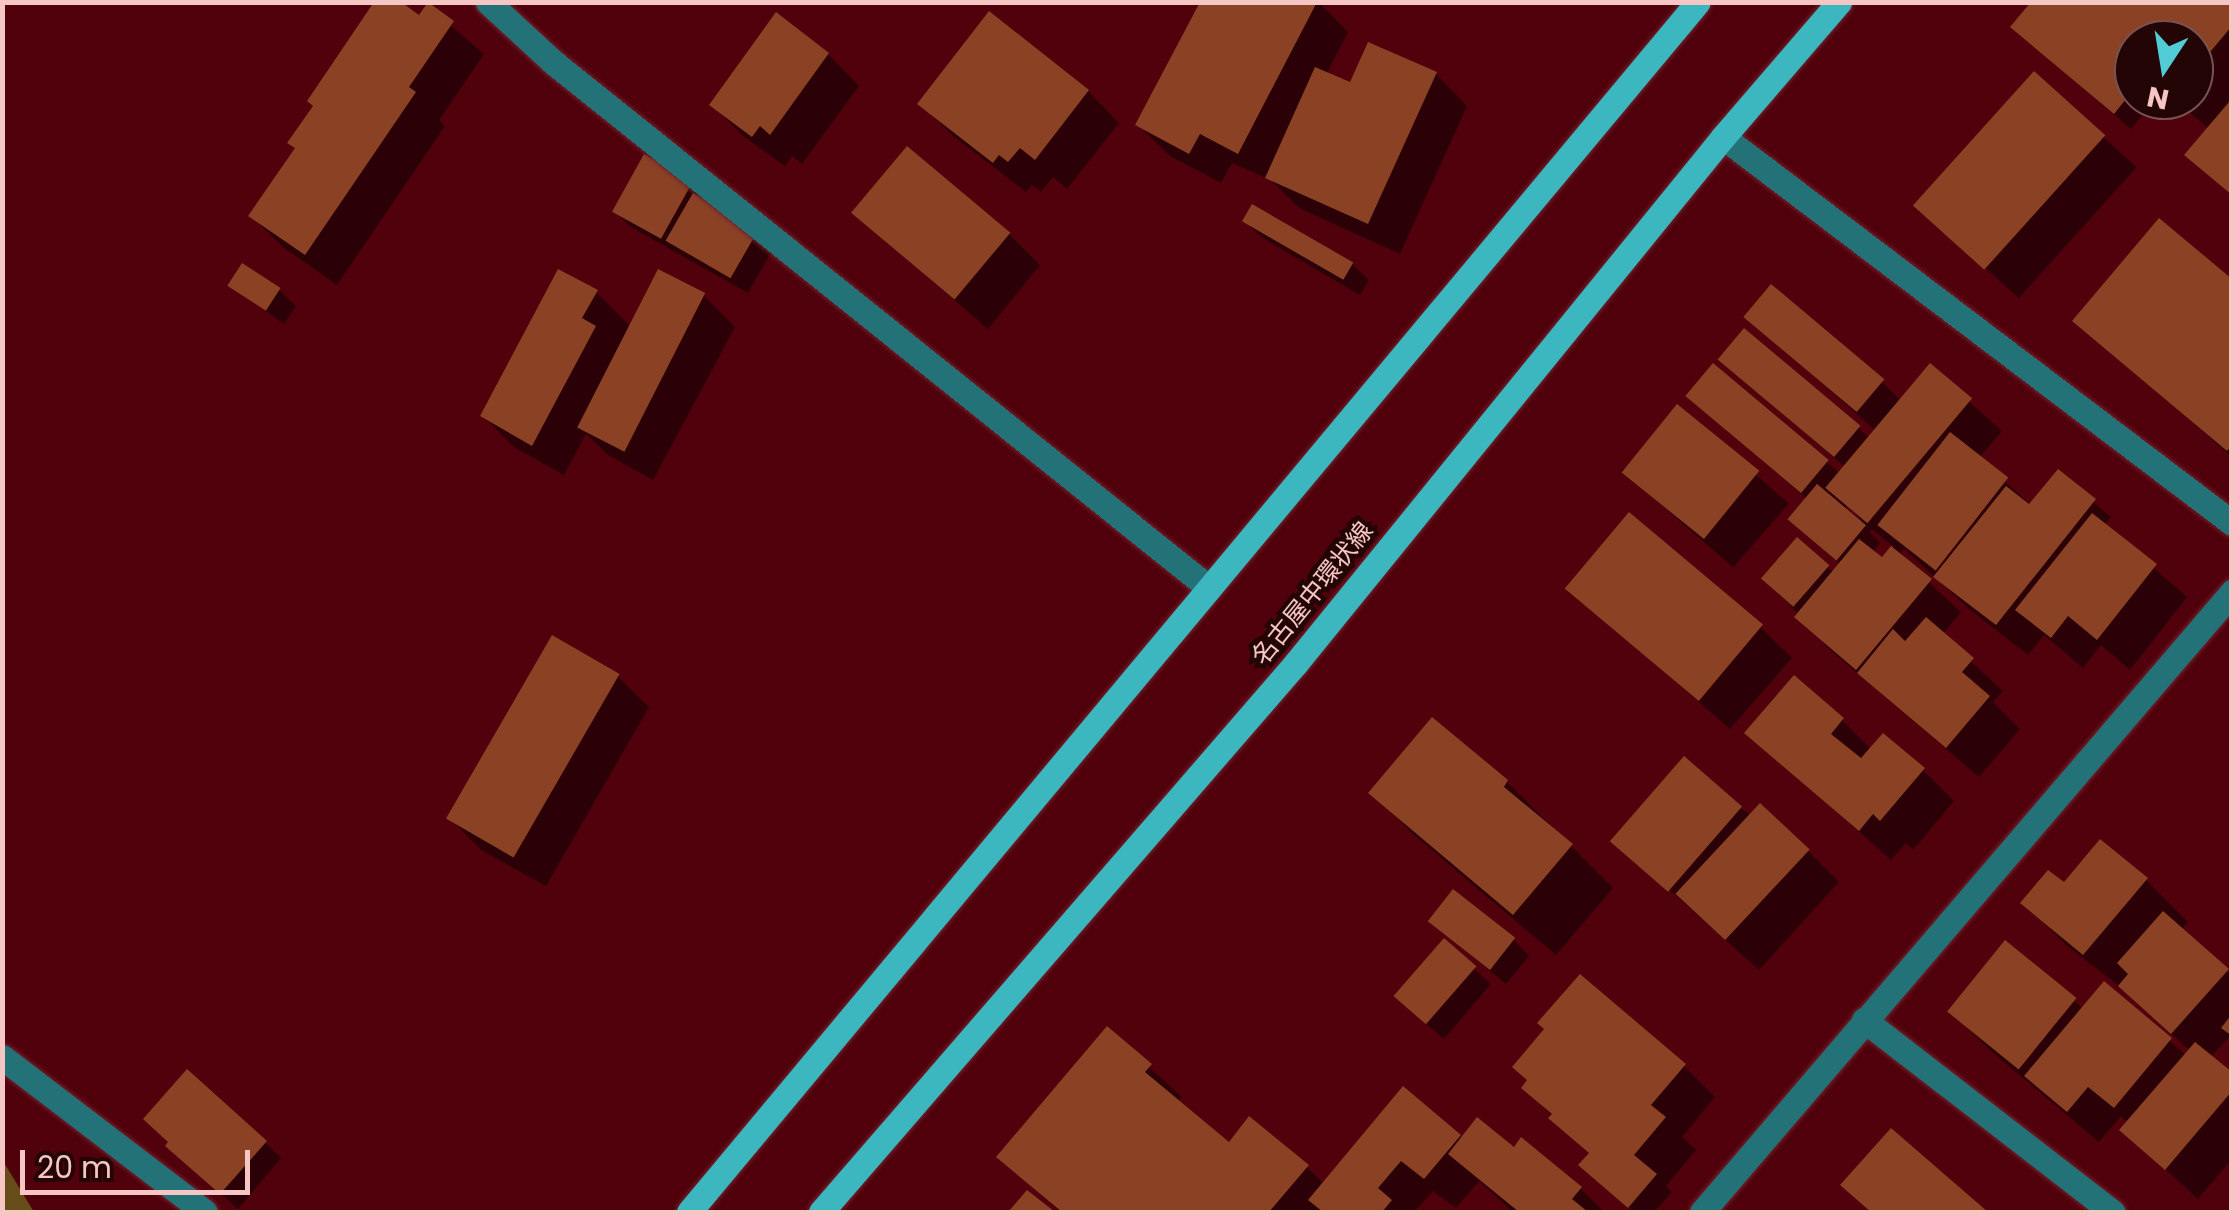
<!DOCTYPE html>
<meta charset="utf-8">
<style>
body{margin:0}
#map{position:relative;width:2234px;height:1215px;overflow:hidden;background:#51010c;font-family:Poppins,"Noto Sans JP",sans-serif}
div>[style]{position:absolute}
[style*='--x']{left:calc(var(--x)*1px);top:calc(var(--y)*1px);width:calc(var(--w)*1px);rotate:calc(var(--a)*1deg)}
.green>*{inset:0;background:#654c19}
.shadow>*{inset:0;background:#0007;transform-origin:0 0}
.building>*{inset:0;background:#8b4224;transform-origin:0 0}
.roads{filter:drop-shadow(0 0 2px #6f242d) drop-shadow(0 0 2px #6f242d)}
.minor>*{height:25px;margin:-12.5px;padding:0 12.5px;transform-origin:12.5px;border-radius:12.5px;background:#237278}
.major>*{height:25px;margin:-12.5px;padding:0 12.5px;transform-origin:12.5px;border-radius:12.5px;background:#3cb6bf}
span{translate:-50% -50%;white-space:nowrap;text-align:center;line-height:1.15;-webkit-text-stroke:9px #240506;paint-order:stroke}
.street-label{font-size:25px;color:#f5c6c3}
.frame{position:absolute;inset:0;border:5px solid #f5c6c3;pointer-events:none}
.north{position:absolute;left:2114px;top:20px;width:100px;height:100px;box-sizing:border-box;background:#240506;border:2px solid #785252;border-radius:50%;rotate:192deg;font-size:28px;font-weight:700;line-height:40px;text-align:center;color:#f5c6c3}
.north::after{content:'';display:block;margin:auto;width:35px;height:45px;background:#52ccd5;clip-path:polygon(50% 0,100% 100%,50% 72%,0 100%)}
.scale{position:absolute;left:20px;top:1150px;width:230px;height:45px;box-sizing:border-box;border:5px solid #f5c6c3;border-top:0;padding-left:12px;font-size:30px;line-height:35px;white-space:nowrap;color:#f5c6c3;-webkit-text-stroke:8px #240506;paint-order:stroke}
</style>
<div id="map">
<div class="green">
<i style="clip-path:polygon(2px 1161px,3px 1161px,34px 1212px,3px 1212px)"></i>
</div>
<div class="shadow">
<i style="clip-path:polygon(1203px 2px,1319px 2px,1348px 32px,1326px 75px,1351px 86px,1436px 74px,1467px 106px,1400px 254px,1299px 208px,1271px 180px,1232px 163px,1221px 183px,1170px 156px,1138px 125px)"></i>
<i style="clip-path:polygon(2232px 2px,2232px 194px,2209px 129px,2175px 100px,2194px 100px,2194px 40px,2134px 40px,2134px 100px,2155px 100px,2131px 129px,2030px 43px)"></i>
<i style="clip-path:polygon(428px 6px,484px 54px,439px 120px,445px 126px,337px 285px,283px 247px,251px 216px)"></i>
<i style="clip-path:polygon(828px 54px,859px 86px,802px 164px,792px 156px,785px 166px,743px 136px,712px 105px)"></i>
<i style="left:2034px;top:75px;width:138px;height:176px;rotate:42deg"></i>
<i style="clip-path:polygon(1088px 91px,1119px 123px,1067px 189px,1053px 177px,1041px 192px,1032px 185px,1026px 192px,952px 135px,920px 104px)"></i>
<i style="clip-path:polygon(691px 183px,773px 249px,748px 293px,631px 227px,614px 211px)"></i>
<i style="clip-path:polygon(855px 214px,1009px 234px,1040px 265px,988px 329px)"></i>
<i style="clip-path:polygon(1245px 221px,1352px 264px,1369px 280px,1360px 295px,1261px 237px)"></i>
<i style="clip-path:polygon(659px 272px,704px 296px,735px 327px,653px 480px,608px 455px,586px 434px,564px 475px,514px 447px,483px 416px,596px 292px,630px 326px)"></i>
<i style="clip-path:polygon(2232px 283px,2232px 457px,2076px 320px)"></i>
<i style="clip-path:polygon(231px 286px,279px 290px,296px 306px,284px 324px)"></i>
<i style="clip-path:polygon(evenodd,1747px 316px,1882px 382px,1902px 402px,1930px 367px,2002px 431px,1979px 458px,2031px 505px,2058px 472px,2111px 517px,2104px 525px,2187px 597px,2130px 670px,2101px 645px,2083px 668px,2044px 635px,2028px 655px,1968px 608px,1904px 549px,1899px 555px,1961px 612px,1942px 635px,2003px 691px,1993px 702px,2020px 729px,1979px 777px,1828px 648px,1781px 595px,1797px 541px,1834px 573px,1841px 564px,1790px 519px,1807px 499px,1689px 396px,1713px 366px,1842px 475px,1847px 469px,1721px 360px,1858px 427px,1871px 440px,1877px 432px,1747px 316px,1848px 506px,1860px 518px,1857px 521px,1844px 510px,1848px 506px,1747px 316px,1872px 529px,1894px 547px,1882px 560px,1872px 553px,1880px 543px,1870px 532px,1872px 529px)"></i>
<i style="left:1678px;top:407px;width:147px;height:85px;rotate:41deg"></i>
<i style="clip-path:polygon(1568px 588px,1760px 627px,1792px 658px,1730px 729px)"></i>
<i style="clip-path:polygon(617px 676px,649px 707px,546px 886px,481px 850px,450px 818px)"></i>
<i style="clip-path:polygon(1842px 720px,1872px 750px,1923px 770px,1954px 801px,1913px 850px,1906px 843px,1891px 860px,1748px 733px)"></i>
<i style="clip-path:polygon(1507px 782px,1613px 888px,1556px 955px,1414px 835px,1372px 793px)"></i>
<i style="clip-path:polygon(1740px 808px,1808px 851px,1839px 882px,1759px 970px,1614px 840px)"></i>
<i style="clip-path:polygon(2146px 880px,2188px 922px,2181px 930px,2232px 976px,2232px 1035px,2210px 1057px,2232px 1076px,2232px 1159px,2198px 1199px,2122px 1130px,2128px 1123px,2121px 1116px,2099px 1142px,1992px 1052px,1949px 1010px,2005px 944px,2084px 1009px,2105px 984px,2187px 1056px,2190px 1051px,2128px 993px,2066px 945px,2024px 903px,2065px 886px)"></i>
<i style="clip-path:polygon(1448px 936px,1513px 939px,1529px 956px,1506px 984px)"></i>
<i style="clip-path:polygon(1444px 942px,1491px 984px,1444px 1039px,1413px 1013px)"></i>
<i style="clip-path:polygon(1107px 1029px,1182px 1097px,1177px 1102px,1229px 1145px,1307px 1167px,1324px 1184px,1403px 1089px,1463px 1140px,1514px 1151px,1580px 1188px,1604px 1212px,1513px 1212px,1479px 1181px,1456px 1208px,1433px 1191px,1414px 1212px,1060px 1212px,1000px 1157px)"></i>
<i style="clip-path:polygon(1684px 1066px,1715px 1097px,1682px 1137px,1696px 1150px,1666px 1186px,1672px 1192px,1654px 1212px,1634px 1212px,1597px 1181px,1590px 1155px,1524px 1087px)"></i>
<i style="clip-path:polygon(1891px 1132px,1984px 1212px,1871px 1212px,1844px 1185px)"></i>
<i style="clip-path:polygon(265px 1142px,281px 1158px,238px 1209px,185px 1162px)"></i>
</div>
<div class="building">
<i style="clip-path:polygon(374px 2px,401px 2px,419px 15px,428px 2px,454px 21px,409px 87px,416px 92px,305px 255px,248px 216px,295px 148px,287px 143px,313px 106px,307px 101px)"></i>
<i style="clip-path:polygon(1200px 2px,1317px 2px,1238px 154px,1200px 134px,1189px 154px,1135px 125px)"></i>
<i style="clip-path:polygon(2031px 2px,2232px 2px,2232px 26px,2194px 71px,2194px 40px,2134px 40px,2134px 89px,2114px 114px,2010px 27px)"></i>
<i style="clip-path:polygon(989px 11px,1089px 90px,1035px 160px,1020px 148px,1008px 162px,999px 155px,993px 163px,917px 104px)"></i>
<i style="clip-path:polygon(776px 12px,829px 53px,770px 135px,760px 126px,752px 137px,709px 105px)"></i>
<i style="clip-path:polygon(1368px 42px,1437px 72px,1368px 224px,1265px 178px,1315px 67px,1350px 82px)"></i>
<i style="left:2034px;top:71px;width:96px;height:181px;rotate:42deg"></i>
<i style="clip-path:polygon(2229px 102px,2232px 104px,2232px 195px,2184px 155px)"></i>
<i style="left:907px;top:146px;width:135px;height:87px;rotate:40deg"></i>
<i style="left:644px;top:154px;width:56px;height:66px;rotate:29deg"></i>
<i style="left:693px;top:193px;width:75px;height:55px;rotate:30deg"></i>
<i style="left:1252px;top:204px;width:117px;height:20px;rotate:30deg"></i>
<i style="clip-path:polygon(2159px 218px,2232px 279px,2232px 445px,2227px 451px,2072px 321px)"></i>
<i style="left:242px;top:263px;width:46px;height:27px;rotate:33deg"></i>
<i style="clip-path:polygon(558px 269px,598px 290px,582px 318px,596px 326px,532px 446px,480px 416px)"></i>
<i style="left:658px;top:269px;width:53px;height:178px;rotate:27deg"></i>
<i style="left:1771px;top:284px;width:148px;height:43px;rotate:40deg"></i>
<i style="left:1744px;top:328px;width:152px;height:41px;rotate:40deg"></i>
<i style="left:1713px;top:363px;width:151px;height:43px;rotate:40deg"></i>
<i style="left:1930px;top:363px;width:55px;height:163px;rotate:40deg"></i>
<i style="left:1677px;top:404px;width:106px;height:88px;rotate:39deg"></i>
<i style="left:1950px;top:432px;width:74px;height:118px;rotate:38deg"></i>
<i style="clip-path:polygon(2058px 469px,2096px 499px,1996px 625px,1933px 577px,2006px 486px,2029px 504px)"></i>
<i style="left:1817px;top:484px;width:64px;height:46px;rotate:40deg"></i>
<i style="left:1629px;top:512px;width:175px;height:100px;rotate:40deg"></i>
<i style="clip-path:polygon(2092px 513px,2157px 564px,2097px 640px,2068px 616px,2051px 638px,2015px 610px)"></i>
<i style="left:1797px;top:537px;width:43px;height:55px;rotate:41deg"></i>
<i style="clip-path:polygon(1859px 539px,1882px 557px,1891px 546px,1932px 579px,1856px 670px,1794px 617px)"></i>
<i style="clip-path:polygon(1926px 617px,1974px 658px,1962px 672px,1990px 696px,1946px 748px,1857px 673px,1893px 629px,1905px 641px)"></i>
<i style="left:552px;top:635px;width:78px;height:212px;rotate:30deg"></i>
<i style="clip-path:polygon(1794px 675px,1844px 718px,1831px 734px,1861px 758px,1883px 733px,1925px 768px,1880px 821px,1873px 814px,1859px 831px,1744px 733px)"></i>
<i style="clip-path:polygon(1432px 717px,1508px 780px,1504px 787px,1573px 844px,1513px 915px,1368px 793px)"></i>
<i style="left:1684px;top:756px;width:77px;height:113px;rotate:41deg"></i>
<i style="left:1760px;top:803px;width:68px;height:124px;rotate:43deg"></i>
<i style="clip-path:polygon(2100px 839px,2148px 878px,2083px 955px,2020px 903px,2048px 870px,2064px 882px)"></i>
<i style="left:1453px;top:889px;width:79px;height:41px;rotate:38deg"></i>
<i style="clip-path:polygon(2163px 911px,2229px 969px,2171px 1034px,2118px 986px,2128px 974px,2117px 963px)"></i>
<i style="left:1444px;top:938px;width:43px;height:77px;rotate:41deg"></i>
<i style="left:2005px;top:940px;width:92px;height:92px;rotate:39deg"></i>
<i style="clip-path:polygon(1580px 974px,1686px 1064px,1651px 1105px,1666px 1117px,1634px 1155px,1657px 1174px,1628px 1208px,1578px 1165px,1589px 1153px,1548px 1118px,1552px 1114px,1521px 1088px,1527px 1080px,1512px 1067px,1544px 1029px,1537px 1023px)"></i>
<i style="clip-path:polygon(2104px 981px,2172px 1038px,2114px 1108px,2088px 1087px,2067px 1112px,2024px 1076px)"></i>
<i style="clip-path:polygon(2232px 1014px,2232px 1036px,2221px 1028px)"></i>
<i style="clip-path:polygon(1107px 1026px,1152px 1064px,1145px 1072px,1229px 1142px,1249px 1116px,1309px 1165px,1269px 1212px,1062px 1212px,996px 1157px)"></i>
<i style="clip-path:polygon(2195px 1042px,2232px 1072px,2232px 1091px,2165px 1170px,2119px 1130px)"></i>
<i style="clip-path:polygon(187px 1069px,267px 1141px,220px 1194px,165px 1146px,168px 1142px,143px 1119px)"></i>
<i style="clip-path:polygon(1403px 1086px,1461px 1135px,1424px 1179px,1401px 1161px,1378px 1188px,1392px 1200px,1382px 1212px,1323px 1212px,1308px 1200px)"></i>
<i style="clip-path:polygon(1477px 1117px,1514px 1147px,1521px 1137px,1582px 1187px,1572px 1199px,1588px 1212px,1519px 1212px,1448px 1154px)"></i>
<i style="clip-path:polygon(1891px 1128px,1988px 1212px,1871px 1212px,1840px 1185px)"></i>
<i style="clip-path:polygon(1027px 1190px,1055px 1212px,1008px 1212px)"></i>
</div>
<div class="roads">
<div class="minor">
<i style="--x:488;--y:2;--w:88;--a:42.7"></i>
<i style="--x:553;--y:62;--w:841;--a:38.72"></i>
<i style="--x:1723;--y:137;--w:639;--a:37.17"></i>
<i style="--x:1864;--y:1020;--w:314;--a:37.7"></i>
<i style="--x:2;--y:1057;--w:255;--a:37.4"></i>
<i style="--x:1702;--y:1212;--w:816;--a:-49.47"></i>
</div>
<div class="major">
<i style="--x:689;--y:1212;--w:1575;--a:-50.18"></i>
<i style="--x:821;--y:1212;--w:726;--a:-49.13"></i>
<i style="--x:1296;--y:663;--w:677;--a:-50.93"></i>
<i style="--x:1723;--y:137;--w:178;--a:-49.3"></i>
</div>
</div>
<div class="street-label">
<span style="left:1313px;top:594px;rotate:-51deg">名古屋中環状線</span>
</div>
<div class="frame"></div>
<div class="north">N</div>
<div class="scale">20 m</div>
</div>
